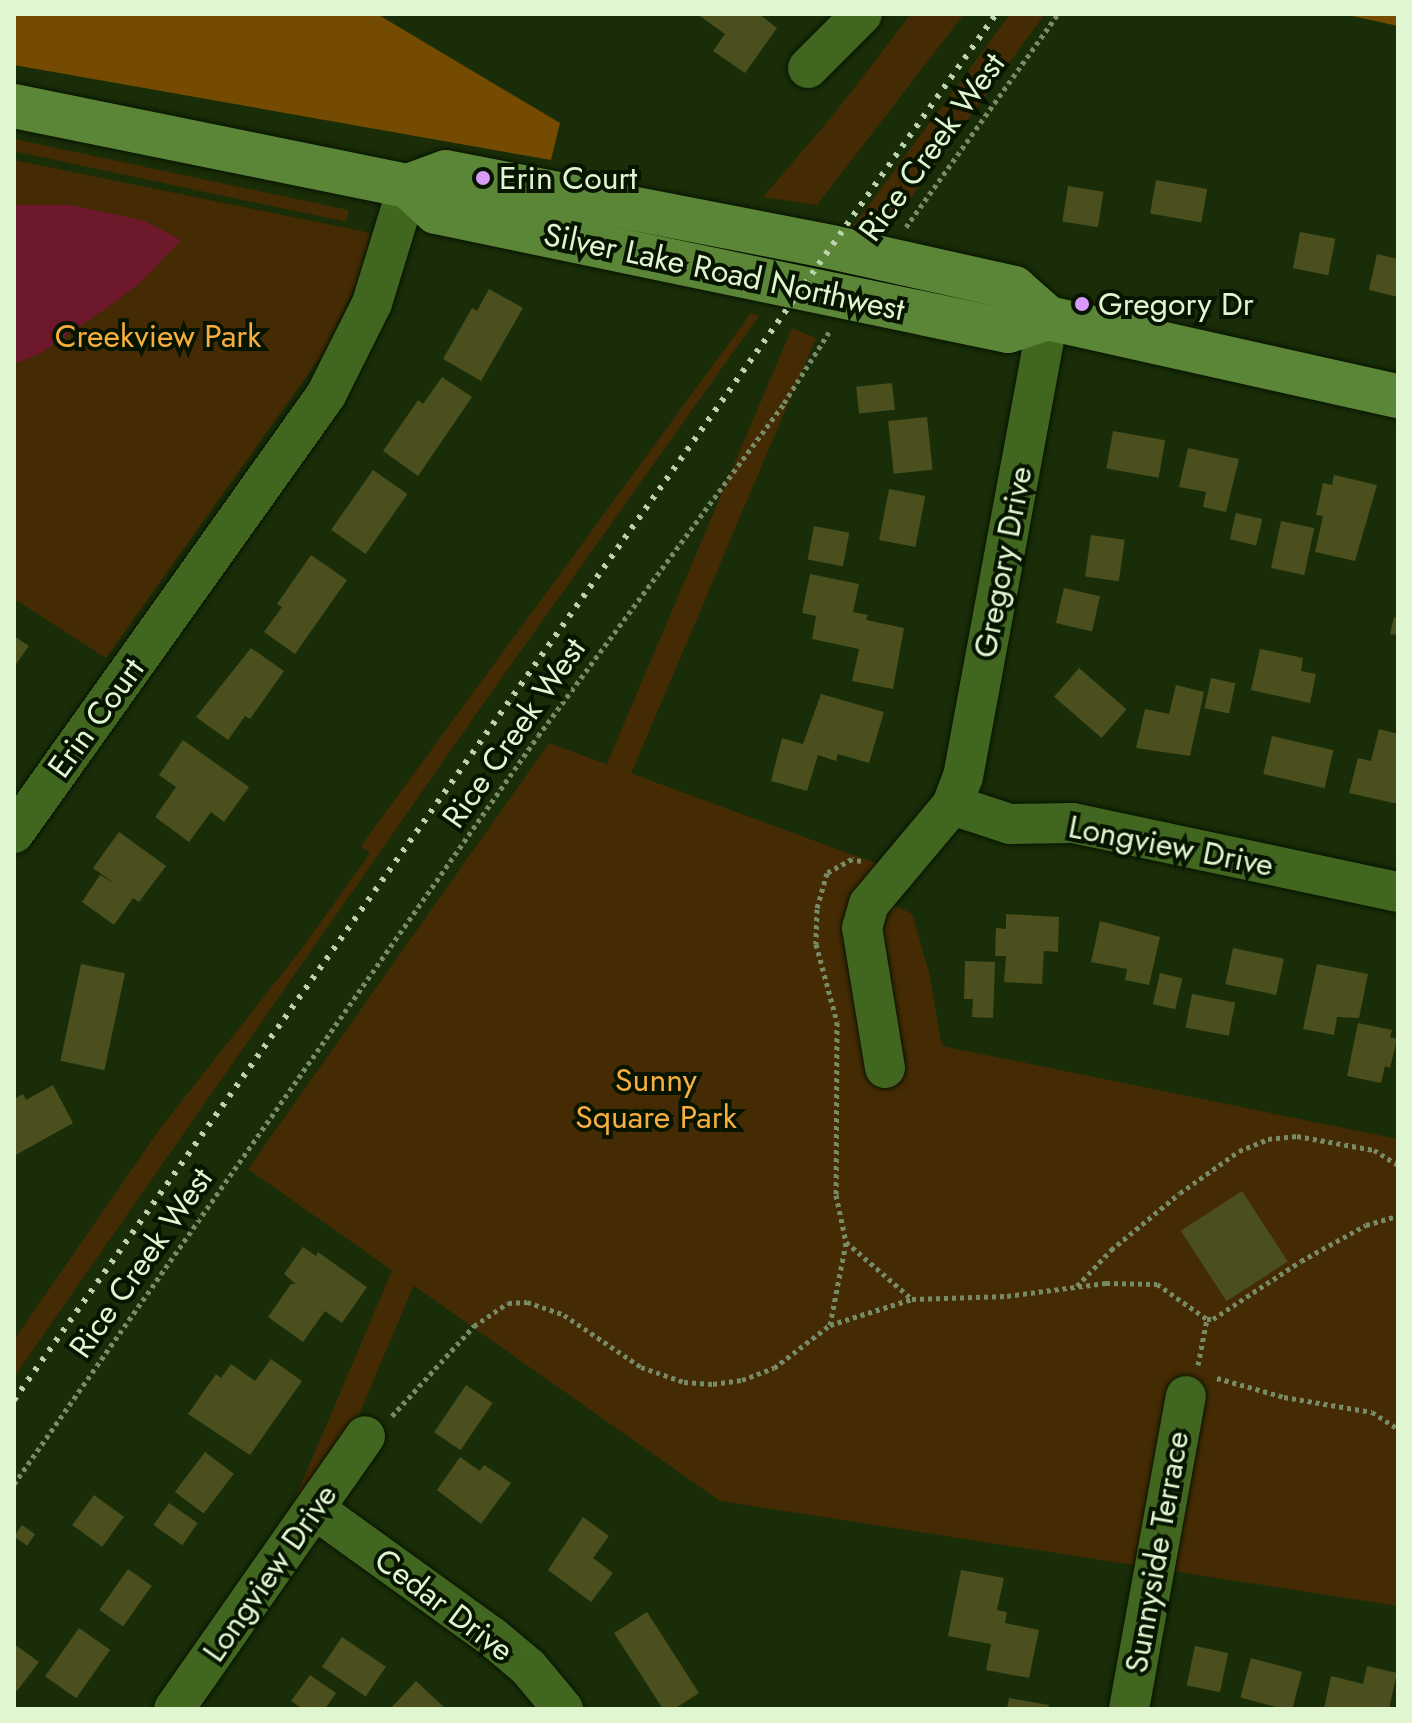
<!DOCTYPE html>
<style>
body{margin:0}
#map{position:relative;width:1412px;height:1723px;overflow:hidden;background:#192d08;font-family:Jost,sans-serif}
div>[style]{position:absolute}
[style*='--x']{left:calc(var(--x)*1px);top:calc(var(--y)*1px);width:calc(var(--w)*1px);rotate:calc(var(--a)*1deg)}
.green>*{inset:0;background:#442b03;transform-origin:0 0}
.forest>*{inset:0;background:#744b01}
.water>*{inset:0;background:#6d182b}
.building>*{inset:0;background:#4b4f1d;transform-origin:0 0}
.path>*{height:5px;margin-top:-2.5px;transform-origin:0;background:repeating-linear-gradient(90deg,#768b66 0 4px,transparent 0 8px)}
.roads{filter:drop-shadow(0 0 2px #081301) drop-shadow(0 0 2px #081301)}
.minor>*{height:40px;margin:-20px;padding:0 20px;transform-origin:20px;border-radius:20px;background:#416620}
.major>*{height:44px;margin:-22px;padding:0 22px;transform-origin:22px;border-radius:22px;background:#5b8638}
.rail>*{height:6px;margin-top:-3px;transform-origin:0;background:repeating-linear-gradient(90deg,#bdd3ae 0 4px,transparent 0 12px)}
.dots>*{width:22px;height:22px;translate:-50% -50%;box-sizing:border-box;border:4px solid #061400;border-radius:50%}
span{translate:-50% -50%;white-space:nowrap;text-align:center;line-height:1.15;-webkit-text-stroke:8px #061400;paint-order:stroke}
.street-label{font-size:32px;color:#e0f6d1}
.poi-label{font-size:32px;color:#e0f6d1}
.left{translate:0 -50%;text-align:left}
.park-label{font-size:32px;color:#f7ad3f}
.frame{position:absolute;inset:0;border:16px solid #e0f6d1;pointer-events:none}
</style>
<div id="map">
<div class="green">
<i style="clip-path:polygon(911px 14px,964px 14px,817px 205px,763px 197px,834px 114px)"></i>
<i style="clip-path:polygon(1010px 14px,1045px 14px,889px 228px,884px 228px,881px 237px,851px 229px)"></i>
<i style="left:14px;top:139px;width:342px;height:12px;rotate:12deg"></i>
<i style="clip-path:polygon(14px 160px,371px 233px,355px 287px,323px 353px,106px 658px,14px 599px)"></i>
<i style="clip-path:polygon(751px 313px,759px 316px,488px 697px,14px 1377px,14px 1340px,159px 1130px,303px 947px,370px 853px,361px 846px)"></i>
<i style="left:792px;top:328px;width:26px;height:1346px;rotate:23deg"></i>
<i style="clip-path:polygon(549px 743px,913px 877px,895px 895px,894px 905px,912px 914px,929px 972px,942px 1046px,1398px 1139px,1398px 1606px,720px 1501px,248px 1169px)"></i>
</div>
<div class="forest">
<i style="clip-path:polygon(14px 14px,377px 14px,560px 123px,551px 160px,14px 65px)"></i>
<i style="clip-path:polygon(1343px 14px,1398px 14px,1398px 26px)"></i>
</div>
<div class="water">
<i style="clip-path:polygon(14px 205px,71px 205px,145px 221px,181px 240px,141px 282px,118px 300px,41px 353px,14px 364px)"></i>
</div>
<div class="building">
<i style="clip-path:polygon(697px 14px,759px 14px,777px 28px,745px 73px,713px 51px,725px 34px)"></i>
<i style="left:1156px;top:180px;width:52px;height:34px;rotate:10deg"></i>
<i style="left:1068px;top:186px;width:36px;height:36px;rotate:9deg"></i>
<i style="left:1300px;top:232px;width:36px;height:37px;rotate:11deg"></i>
<i style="clip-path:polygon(1377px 254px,1398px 259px,1398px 297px,1369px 290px)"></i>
<i style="clip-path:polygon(489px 289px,523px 308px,481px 381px,443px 359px,472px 308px,477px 311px)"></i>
<i style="clip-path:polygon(442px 377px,472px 397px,418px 476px,383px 451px,418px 400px,423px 404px)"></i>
<i style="left:892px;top:383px;width:27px;height:36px;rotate:84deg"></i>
<i style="left:927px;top:417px;width:53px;height:39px;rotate:84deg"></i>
<i style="left:1113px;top:431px;width:53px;height:38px;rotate:10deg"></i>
<i style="clip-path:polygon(1188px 448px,1239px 459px,1226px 512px,1203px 507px,1206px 492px,1179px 487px)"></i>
<i style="left:373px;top:470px;width:42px;height:73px;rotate:35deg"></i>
<i style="clip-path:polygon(1334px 475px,1377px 485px,1355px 561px,1315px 552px,1323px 516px,1316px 515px,1323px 483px,1332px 485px)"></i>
<i style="left:889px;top:489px;width:37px;height:52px;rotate:11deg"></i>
<i style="left:1236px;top:513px;width:27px;height:27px;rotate:13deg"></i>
<i style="left:1281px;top:521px;width:34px;height:48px;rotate:12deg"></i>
<i style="left:814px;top:526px;width:36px;height:34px;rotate:11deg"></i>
<i style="left:1091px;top:535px;width:34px;height:42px;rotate:8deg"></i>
<i style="clip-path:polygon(311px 555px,347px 580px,295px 654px,264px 632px,282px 607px,277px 604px)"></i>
<i style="clip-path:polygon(810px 574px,859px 584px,853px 612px,868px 615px,866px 620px,904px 628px,893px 689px,852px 681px,859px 649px,812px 639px,816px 616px,802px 613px)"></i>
<i style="left:1064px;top:588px;width:37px;height:36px;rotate:13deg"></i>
<i style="clip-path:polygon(1394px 617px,1398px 618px,1398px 635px,1390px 634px)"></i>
<i style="clip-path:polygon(14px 636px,29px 646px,14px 667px)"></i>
<i style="clip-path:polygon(251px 648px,284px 671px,250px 719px,245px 716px,228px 740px,196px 717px)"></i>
<i style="clip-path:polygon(1260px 649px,1303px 658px,1301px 671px,1316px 674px,1310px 703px,1251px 690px)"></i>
<i style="left:1079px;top:668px;width:63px;height:38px;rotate:41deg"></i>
<i style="left:1211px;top:678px;width:25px;height:31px;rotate:12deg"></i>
<i style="clip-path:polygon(1176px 685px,1204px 692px,1190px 756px,1136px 748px,1145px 709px,1169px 714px)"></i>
<i style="clip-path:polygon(821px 694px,884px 712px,869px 763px,838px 754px,836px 761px,818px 755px,807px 791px,771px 781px,782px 738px,803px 744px)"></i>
<i style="clip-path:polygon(1379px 729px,1398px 734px,1398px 804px,1349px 793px,1358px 758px,1371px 761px)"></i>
<i style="left:1272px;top:736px;width:63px;height:39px;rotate:13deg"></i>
<i style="clip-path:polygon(183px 740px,249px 787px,224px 822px,211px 812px,189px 842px,155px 817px,176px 787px,159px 775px)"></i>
<i style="clip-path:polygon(119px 832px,166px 866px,139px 902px,133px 898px,114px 925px,82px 902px,100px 875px,115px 884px,93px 868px)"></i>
<i style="clip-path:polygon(1006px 914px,1059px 917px,1058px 952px,1044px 951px,1042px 984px,1004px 982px,1006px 956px,995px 956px,996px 928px,1006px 929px)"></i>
<i style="clip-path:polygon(1100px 921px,1160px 937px,1149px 985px,1125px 980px,1127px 969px,1091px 962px)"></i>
<i style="left:1233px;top:948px;width:52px;height:37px;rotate:12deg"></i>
<i style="clip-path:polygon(965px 961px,995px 962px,993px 1018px,972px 1017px,973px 999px,964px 999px)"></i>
<i style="left:81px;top:964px;width:45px;height:99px;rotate:12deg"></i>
<i style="clip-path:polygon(1317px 964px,1368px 974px,1359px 1018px,1337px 1017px,1334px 1035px,1303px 1029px)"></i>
<i style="left:1160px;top:973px;width:23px;height:32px;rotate:13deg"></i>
<i style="left:1192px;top:994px;width:44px;height:34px;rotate:11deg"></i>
<i style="clip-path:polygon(1358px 1023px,1392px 1030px,1390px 1037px,1397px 1039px,1390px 1068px,1385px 1066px,1381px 1083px,1347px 1076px)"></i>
<i style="clip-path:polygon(53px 1085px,73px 1123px,14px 1156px,14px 1099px,23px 1094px,26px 1100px)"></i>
<i style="left:1242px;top:1191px;width:84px;height:73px;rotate:57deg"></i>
<i style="clip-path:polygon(303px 1247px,316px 1256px,318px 1252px,367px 1287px,342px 1323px,325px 1311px,303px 1342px,268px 1317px,291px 1284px,296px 1284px,284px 1274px)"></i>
<i style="clip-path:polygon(271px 1359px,302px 1381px,250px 1455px,188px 1414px,216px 1374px,221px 1378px,231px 1364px,255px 1381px)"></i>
<i style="left:466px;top:1385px;width:32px;height:57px;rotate:34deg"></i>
<i style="left:205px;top:1452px;width:36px;height:50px;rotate:37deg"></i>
<i style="clip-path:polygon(460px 1457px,480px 1471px,484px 1465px,511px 1483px,481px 1524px,437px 1490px)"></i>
<i style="left:94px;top:1495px;width:37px;height:37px;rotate:36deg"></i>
<i style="left:169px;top:1503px;width:35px;height:27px;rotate:35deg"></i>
<i style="clip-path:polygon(583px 1517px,609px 1536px,593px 1558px,613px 1573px,591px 1602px,548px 1570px)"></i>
<i style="left:22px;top:1525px;width:16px;height:14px;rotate:35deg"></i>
<i style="left:128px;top:1569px;width:29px;height:50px;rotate:35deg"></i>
<i style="clip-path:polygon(961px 1570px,1004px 1578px,997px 1610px,1007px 1612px,1005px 1623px,1039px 1630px,1029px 1678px,986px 1670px,991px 1644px,948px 1636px)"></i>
<i style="clip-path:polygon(647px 1612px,699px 1693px,674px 1709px,663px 1709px,614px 1633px)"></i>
<i style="left:79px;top:1628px;width:38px;height:59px;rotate:35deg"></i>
<i style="left:342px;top:1637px;width:53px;height:36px;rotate:34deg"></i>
<i style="clip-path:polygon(14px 1644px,39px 1662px,17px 1691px,14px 1688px)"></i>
<i style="left:1195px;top:1646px;width:34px;height:40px;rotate:12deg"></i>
<i style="left:1251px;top:1658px;width:53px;height:41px;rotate:15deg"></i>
<i style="clip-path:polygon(1367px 1666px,1397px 1673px,1389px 1709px,1324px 1709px,1331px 1676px,1363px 1684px)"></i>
<i style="clip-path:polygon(310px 1675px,336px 1693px,325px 1709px,303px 1709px,291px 1701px)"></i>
<i style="clip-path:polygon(416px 1681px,446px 1709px,390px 1709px)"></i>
<i style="clip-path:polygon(1009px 1698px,1049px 1705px,1048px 1709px,1007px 1709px)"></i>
</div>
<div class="path">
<i style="--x:906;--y:227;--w:262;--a:-54.5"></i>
<i style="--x:861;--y:861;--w:9;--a:-167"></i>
<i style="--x:852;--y:859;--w:29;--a:151"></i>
<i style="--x:827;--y:873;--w:37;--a:106"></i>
<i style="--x:817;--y:909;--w:35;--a:92"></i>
<i style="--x:816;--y:944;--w:81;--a:74.9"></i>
<i style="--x:837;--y:1022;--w:173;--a:90.3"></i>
<i style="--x:836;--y:1195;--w:48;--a:78"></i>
<i style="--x:846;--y:1242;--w:87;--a:40.8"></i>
<i style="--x:912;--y:1299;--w:95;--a:-1.8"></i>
<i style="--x:1007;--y:1296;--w:100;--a:-7.5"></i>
<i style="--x:1106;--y:1283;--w:51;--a:1.1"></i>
<i style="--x:1157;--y:1284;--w:61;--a:35"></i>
<i style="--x:1207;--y:1319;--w:6;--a:0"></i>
<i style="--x:1213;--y:1319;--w:105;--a:-33.4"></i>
<i style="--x:1301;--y:1261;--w:74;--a:-29"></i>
<i style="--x:1366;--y:1225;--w:33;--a:-16"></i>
<i style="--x:1077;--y:1286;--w:50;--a:-46.6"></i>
<i style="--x:1111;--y:1250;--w:89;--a:-39.6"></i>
<i style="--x:1180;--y:1193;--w:72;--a:-35.4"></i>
<i style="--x:1239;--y:1151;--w:31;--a:-22"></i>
<i style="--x:1268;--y:1139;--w:29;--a:-6"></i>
<i style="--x:1297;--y:1136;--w:78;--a:10.3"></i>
<i style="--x:1374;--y:1150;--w:28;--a:32"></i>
<i style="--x:830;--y:1325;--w:86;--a:-17.6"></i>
<i style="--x:1198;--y:1365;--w:47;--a:-78.9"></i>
<i style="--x:1217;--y:1378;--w:70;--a:15.8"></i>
<i style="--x:1284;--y:1397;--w:89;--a:9.7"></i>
<i style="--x:1372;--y:1412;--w:31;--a:33"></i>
<i style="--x:392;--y:1416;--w:122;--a:-47.7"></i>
<i style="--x:474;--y:1326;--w:41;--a:-34.1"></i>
<i style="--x:508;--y:1303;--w:19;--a:-3"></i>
<i style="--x:527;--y:1302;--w:39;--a:19"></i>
<i style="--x:564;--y:1315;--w:93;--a:34"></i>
<i style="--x:641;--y:1367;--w:46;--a:19.2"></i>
<i style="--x:684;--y:1382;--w:29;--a:4"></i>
<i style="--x:713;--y:1384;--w:29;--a:-8"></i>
<i style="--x:742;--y:1380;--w:34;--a:-21"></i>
<i style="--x:774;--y:1368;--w:71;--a:-37.5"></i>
<i style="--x:830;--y:1325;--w:84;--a:-79"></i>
<i style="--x:14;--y:1484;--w:913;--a:-54.99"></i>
<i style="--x:538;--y:736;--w:414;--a:-53.5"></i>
<i style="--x:784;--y:403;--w:84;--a:-57.6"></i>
</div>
<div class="roads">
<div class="minor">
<i style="--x:808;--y:68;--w:76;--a:-45"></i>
<i style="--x:952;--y:805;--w:30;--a:-69"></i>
<i style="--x:963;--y:777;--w:467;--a:-79.5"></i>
<i style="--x:14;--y:833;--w:538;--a:-54.54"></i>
<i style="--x:326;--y:395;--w:103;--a:-63.4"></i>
<i style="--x:372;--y:303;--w:122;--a:-72.9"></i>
<i style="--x:885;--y:1068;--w:142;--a:-99.3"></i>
<i style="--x:862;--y:928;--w:25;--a:-74"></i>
<i style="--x:869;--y:904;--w:129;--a:-50"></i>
<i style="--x:952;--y:805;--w:61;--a:18.1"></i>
<i style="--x:1010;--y:824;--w:63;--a:-0.9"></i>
<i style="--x:1073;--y:823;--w:332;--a:12"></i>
<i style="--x:316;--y:1510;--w:216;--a:35.8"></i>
<i style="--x:491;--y:1636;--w:48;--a:40"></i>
<i style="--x:528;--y:1667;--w:55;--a:50.2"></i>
<i style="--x:174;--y:1709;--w:333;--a:-55"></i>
<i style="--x:1129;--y:1709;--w:318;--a:-79.7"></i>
</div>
<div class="major">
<i style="--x:14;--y:106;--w:402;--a:11.5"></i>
<i style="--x:408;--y:186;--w:38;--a:43"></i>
<i style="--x:436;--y:212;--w:584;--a:11.75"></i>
<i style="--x:1008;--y:331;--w:42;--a:-18"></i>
<i style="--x:408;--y:186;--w:40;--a:-20.2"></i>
<i style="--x:446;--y:172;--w:392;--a:11"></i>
<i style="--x:831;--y:247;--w:188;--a:12.6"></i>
<i style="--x:1014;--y:288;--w:45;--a:41.4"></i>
<i style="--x:1048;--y:318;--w:359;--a:12.6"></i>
</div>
</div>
<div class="rail">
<i style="--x:14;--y:1400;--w:1699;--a:-54.68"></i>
</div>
<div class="dots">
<i style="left:483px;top:178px;background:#d79bf9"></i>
<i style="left:1082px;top:304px;background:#d79bf9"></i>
</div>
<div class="street-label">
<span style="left:932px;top:147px;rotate:-54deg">Rice Creek West</span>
<span style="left:724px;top:272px;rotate:12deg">Silver Lake Road Northwest</span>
<span style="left:1003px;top:562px;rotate:-79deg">Gregory Drive</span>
<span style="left:96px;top:718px;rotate:-54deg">Erin Court</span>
<span style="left:514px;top:733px;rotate:-55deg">Rice Creek West</span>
<span style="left:1171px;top:846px;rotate:11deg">Longview Drive</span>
<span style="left:141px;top:1263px;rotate:-55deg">Rice Creek West</span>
<span style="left:1157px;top:1552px;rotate:-80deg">Sunnyside Terrace</span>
<span style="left:270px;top:1573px;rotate:-55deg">Longview Drive</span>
<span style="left:444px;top:1605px;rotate:37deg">Cedar Drive</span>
</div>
<div class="poi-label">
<span class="left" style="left:499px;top:178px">Erin Court</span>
<span class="left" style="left:1098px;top:304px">Gregory Dr</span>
</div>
<div class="park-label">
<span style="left:158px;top:336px">Creekview Park</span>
<span style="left:656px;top:1099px">Sunny<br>Square Park</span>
</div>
<div class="frame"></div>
</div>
